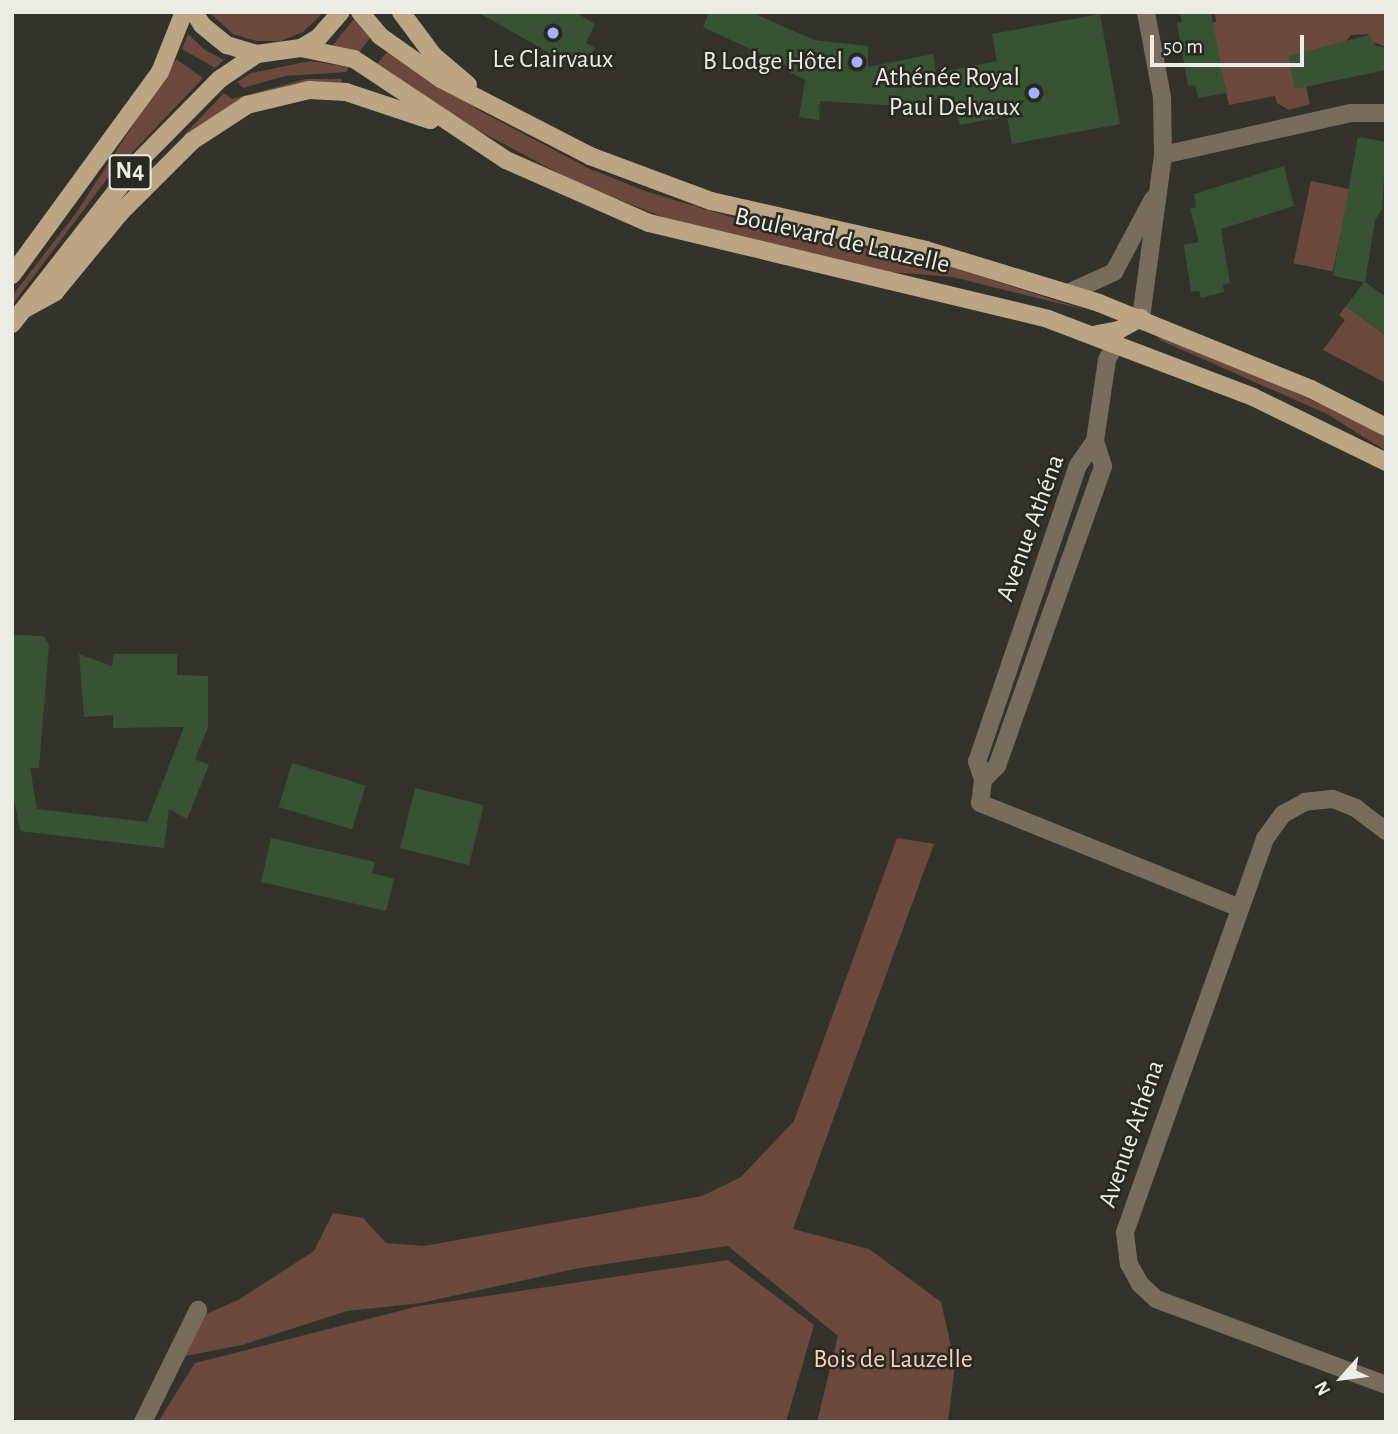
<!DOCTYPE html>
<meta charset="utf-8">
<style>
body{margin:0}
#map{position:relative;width:1398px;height:1434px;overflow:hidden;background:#33332b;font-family:"Alegreya Sans",sans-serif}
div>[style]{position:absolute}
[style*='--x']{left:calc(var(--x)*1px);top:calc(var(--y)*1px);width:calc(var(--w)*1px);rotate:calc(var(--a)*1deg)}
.green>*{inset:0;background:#6b493c;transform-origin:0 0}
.building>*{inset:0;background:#375334;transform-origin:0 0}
.minor>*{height:18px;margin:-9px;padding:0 9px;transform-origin:9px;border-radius:9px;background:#786c5d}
.major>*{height:18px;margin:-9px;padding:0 9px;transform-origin:9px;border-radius:9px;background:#bca585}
.dots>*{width:19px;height:19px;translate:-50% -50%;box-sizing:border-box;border:4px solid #292921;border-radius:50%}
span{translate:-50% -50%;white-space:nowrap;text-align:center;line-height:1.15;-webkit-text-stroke:5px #292921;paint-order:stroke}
.shield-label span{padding:2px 5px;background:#292921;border:2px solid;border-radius:5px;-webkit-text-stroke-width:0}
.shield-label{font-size:24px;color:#ecece7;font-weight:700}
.poi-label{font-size:26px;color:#ecece7}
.right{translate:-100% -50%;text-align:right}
.street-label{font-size:26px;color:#ecece7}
.park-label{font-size:26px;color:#facfbe}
.frame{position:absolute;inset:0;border:14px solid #ecece7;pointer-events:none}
.north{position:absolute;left:1307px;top:1343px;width:70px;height:70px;-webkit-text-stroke:5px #292921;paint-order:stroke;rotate:242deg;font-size:19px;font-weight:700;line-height:28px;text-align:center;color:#ecece7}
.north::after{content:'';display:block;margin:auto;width:24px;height:32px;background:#ecece7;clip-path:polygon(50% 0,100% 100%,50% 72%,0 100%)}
.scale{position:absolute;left:1150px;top:35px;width:154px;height:32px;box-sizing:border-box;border:4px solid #ecece7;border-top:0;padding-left:9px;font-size:21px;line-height:24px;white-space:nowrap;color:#ecece7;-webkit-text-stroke:5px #292921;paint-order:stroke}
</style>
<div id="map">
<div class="green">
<i style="clip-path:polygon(209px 12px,324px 12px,303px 32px,281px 41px,256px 41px,233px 34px)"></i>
<i style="clip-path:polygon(1215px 12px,1386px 12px,1386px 47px,1368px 40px,1368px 34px,1351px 35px,1343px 45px,1289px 56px,1295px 88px,1306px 86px,1310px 104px,1289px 110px,1277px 103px,1275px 96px,1229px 105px,1210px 23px,1216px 22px)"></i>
<i style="clip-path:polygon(354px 19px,370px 38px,358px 54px,332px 46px)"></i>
<i style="clip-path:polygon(188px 34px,205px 50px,224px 60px,215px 68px,182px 49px)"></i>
<i style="clip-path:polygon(388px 51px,482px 112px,588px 168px,645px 191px,757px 225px,948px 266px,1086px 310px,953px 277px,876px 271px,668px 219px,575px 182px,472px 127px,376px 65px)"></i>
<i style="clip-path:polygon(176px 59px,203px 78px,107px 179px,12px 305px,12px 296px,76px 213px)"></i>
<i style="clip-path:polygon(310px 61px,349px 67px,346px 72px,285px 76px,243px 88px,237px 82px,251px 73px)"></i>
<i style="clip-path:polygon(306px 79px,342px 79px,341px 84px,326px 83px,183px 136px,224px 93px,232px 99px)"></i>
<i style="left:1311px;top:181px;width:40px;height:84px;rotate:12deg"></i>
<i style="clip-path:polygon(1346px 306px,1386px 336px,1386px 383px,1323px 350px,1345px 320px,1339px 315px)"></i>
<i style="clip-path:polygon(1155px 331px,1386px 433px,1386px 451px,1327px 414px,1160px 340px)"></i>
<i style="clip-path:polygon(897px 838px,934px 844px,793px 1229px,869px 1249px,941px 1302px,955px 1364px,948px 1422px,817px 1422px,838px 1336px,728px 1246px,579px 1268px,421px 1303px,347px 1311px,242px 1345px,185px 1356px,199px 1317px,240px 1299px,314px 1251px,333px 1213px,363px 1218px,386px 1243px,424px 1246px,702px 1196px,741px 1177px,794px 1121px)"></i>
<i style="clip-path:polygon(728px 1260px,814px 1325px,786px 1422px,158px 1422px,195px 1363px,419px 1306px)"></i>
</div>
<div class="building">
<i style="clip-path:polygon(477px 12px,575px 12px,595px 24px,586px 43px,595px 48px,582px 71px)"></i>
<i style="clip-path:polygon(709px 12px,751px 12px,814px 40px,868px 46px,868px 67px,933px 54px,936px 73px,997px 61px,992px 34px,1100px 14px,1120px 124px,1012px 144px,1007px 116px,960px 125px,954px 96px,898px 106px,820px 101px,819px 120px,799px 117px,805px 80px,789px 72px,791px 68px,703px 27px)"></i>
<i style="clip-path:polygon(1180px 12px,1211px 12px,1226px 93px,1198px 98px,1195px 85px,1188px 86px,1177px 23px,1182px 22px)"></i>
<i style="clip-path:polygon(1369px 35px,1376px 46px,1386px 47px,1386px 70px,1295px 89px,1289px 56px)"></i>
<i style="clip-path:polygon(1358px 137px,1386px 142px,1382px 208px,1375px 221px,1365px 282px,1386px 297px,1386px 336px,1346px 306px,1364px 282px,1333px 276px)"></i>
<i style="clip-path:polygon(1284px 166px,1294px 206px,1221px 229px,1230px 283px,1223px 285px,1224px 292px,1201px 298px,1199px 291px,1191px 292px,1184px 245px,1199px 242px,1190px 209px,1196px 207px,1194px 194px)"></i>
<i style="clip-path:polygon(12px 635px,43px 636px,49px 644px,39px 768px,30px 768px,37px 809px,147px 822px,184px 727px,113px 728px,113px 715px,84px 717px,79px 654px,112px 666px,113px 654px,177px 654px,177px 675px,208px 676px,208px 727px,195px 759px,209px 765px,187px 819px,169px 809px,164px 848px,20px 831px,12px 788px)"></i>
<i style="left:292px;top:763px;width:77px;height:46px;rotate:17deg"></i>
<i style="left:415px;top:788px;width:71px;height:62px;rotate:14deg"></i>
<i style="clip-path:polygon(271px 838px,375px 862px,372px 873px,394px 879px,386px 911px,261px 882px)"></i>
</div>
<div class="minor">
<i style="--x:1163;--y:155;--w:193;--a:-12.6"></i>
<i style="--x:1351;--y:113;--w:35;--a:0"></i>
<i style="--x:1068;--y:293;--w:51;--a:-24.5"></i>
<i style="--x:1114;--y:272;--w:83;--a:-61.9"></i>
<i style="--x:1141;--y:318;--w:164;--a:-82.3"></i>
<i style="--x:1163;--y:155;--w:58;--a:-91"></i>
<i style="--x:1162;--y:97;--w:86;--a:-100.7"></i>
<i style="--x:1095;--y:441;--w:29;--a:125"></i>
<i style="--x:1078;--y:465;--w:313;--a:108.8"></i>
<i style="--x:977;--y:761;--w:20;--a:72"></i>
<i style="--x:983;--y:780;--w:23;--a:97"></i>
<i style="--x:980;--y:803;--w:280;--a:22"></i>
<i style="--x:983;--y:780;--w:20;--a:-45"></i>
<i style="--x:997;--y:766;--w:318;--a:-70.5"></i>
<i style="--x:1103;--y:466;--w:26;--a:-108"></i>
<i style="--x:1095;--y:441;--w:82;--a:-81.6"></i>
<i style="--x:1107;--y:360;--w:20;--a:-63"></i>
<i style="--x:1386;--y:831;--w:38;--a:-143"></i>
<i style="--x:1356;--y:808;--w:26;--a:-159"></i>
<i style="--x:1332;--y:799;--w:27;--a:174"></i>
<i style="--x:1305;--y:802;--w:25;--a:151"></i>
<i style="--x:1283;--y:814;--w:31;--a:126"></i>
<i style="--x:1265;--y:839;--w:418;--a:109.6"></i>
<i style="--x:1125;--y:1233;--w:31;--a:83"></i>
<i style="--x:1129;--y:1264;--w:23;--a:61"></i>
<i style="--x:1140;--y:1284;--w:22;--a:43"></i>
<i style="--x:1156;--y:1299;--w:246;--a:20.5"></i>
<i style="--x:143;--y:1422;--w:125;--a:-63.8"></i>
</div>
<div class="major">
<i style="--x:194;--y:12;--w:15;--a:58"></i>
<i style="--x:202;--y:25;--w:32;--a:39"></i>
<i style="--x:227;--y:45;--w:31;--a:17"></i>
<i style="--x:257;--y:54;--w:44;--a:-7.8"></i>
<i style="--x:301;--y:48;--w:21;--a:-31"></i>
<i style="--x:319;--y:37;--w:33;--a:-49"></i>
<i style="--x:360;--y:12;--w:31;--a:50"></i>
<i style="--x:380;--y:36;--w:75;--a:35.2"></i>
<i style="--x:441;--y:79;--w:168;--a:27.3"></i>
<i style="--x:590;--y:156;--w:129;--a:20.4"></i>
<i style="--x:711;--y:201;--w:221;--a:12.8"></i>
<i style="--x:926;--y:250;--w:181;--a:17"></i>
<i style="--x:1099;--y:303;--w:229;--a:22.1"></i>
<i style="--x:1311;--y:389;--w:84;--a:26.9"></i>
<i style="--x:401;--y:12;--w:54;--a:53.3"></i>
<i style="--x:433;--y:55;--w:46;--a:40.6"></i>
<i style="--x:301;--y:48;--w:54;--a:11.7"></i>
<i style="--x:354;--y:59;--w:182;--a:33.6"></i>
<i style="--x:506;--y:160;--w:156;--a:23.8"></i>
<i style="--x:649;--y:223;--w:410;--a:13.5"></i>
<i style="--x:1048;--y:319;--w:219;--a:20.8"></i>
<i style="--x:1253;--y:397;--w:148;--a:26"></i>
<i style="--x:12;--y:275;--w:251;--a:-53.9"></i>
<i style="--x:160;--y:72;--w:65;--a:-68.2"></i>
<i style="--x:23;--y:310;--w:37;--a:-29"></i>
<i style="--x:55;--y:292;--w:104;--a:-50.5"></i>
<i style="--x:121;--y:212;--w:100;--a:-45"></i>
<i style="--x:192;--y:141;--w:66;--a:-33.2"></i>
<i style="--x:247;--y:105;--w:64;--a:-13.6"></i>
<i style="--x:309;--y:90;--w:37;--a:3"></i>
<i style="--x:346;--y:92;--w:89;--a:18.4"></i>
<i style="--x:12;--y:324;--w:212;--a:-51.9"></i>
<i style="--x:143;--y:157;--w:110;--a:-45.4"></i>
<i style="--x:220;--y:79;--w:45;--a:-34"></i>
<i style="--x:1097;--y:334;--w:22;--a:-10"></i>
<i style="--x:1119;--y:330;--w:25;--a:-29"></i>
</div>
<div class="dots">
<i style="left:553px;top:33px;background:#a5b1fc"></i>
<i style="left:857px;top:62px;background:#a5b1fc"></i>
<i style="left:1034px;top:93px;background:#a5b1fc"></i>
</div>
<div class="shield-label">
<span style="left:130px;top:172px">N4</span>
</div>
<div class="poi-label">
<span style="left:553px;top:60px">Le Clairvaux</span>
<span class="right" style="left:843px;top:62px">B Lodge Hôtel</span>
<span class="right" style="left:1020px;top:93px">Athénée Royal<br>Paul Delvaux</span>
</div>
<div class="street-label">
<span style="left:842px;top:241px;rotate:13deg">Boulevard de Lauzelle</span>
<span style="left:1031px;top:528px;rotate:-70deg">Avenue Athéna</span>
<span style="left:1132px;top:1134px;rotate:-71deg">Avenue Athéna</span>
</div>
<div class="park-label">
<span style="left:893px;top:1360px">Bois de Lauzelle</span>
</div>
<div class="frame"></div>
<div class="north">N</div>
<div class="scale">50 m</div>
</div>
